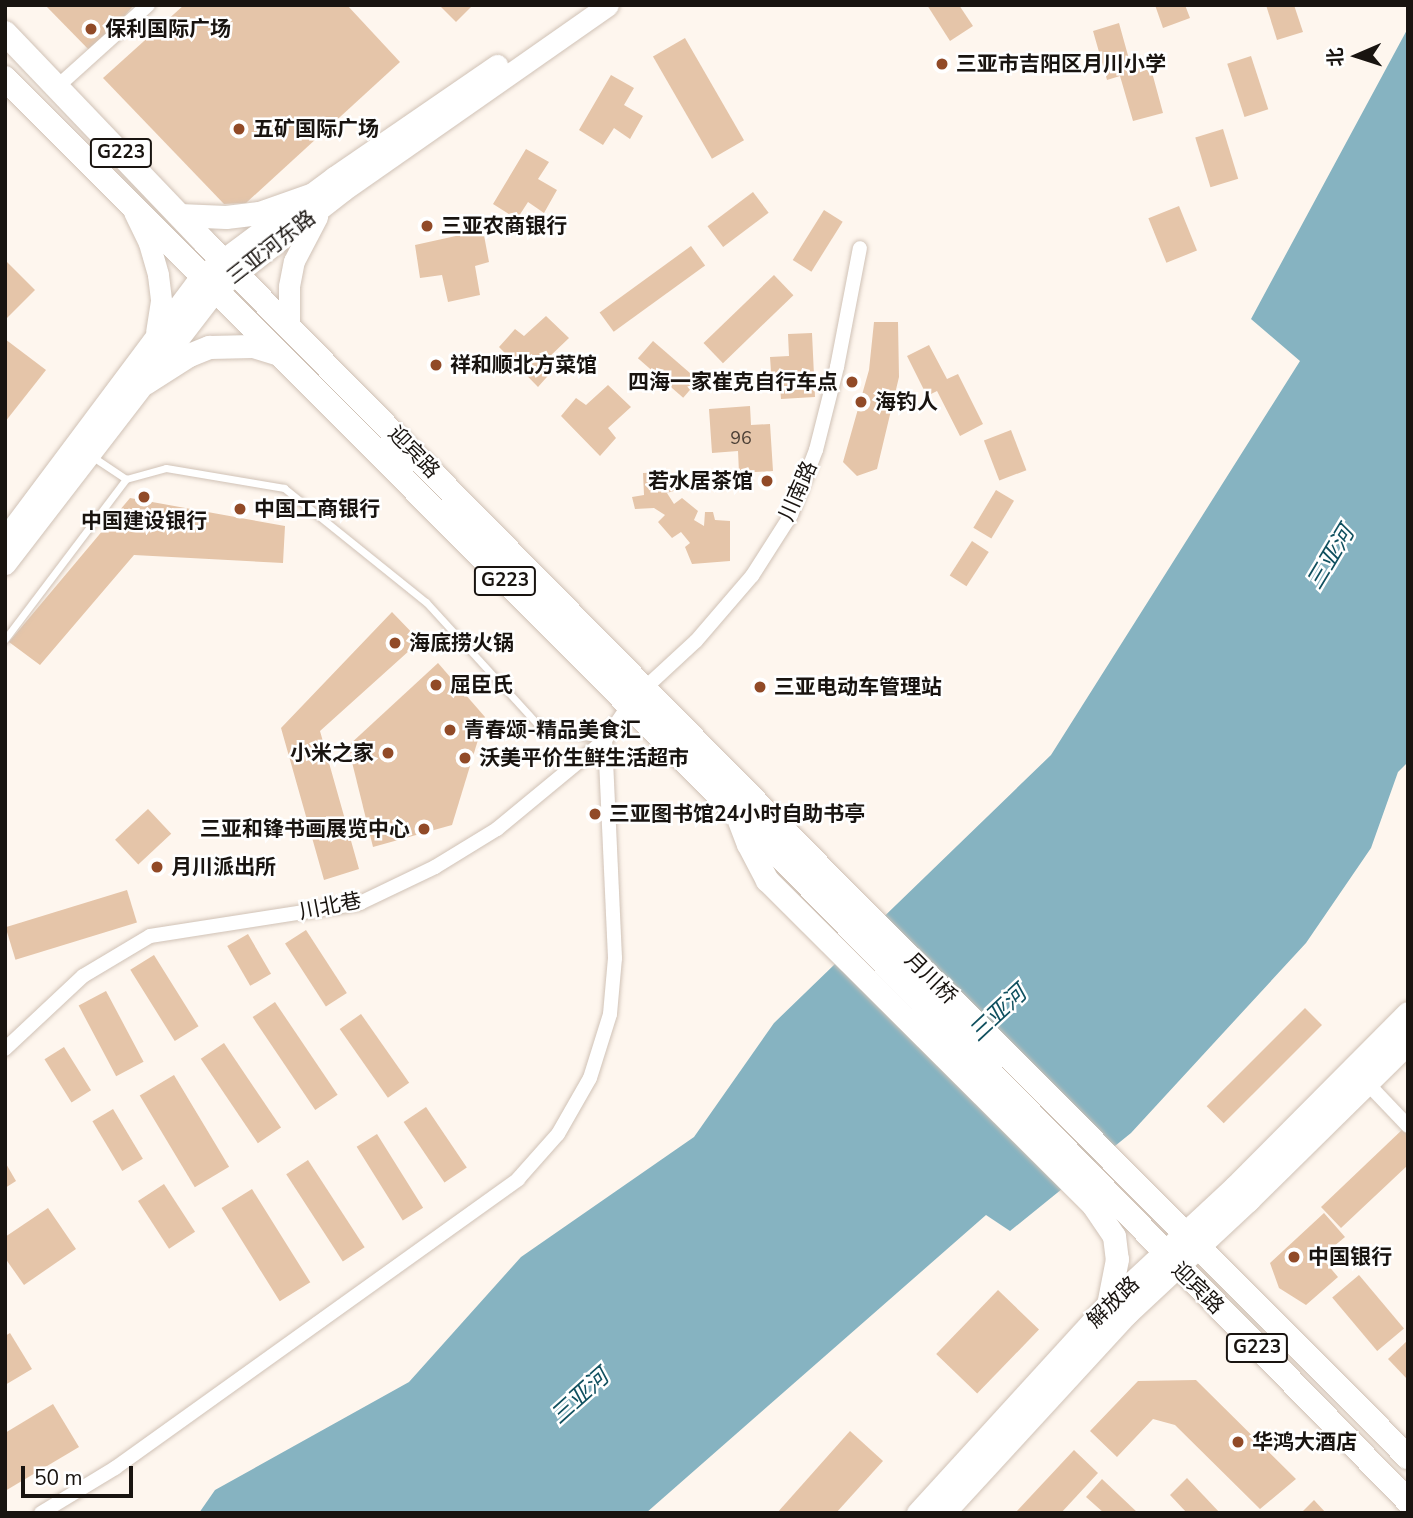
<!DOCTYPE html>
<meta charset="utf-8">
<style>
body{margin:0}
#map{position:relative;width:1413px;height:1518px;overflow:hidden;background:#fef6ee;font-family:"Nunito Sans","Noto Sans SC",sans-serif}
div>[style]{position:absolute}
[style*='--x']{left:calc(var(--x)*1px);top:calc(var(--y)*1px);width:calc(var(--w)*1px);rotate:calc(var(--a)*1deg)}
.water>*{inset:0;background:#86b3c1}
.building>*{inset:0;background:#e5c5a9;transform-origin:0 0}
.roads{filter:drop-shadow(0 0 2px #d0c2b6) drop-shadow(0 0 2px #d0c2b6)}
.service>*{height:7px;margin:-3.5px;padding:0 3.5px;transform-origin:3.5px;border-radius:3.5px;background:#fff}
.minor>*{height:14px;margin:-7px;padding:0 7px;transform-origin:7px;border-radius:7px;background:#fff}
.secondary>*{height:21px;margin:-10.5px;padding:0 10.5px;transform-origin:10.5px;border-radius:10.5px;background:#fff}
.primary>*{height:23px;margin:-11.5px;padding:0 11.5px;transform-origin:11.5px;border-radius:11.5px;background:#fff}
.trunk>*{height:24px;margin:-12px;padding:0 12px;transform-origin:12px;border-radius:12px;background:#fff}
.dots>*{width:19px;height:19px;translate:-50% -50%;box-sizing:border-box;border:4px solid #fff;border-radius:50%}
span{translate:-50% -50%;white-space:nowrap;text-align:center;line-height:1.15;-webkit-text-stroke:5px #fff;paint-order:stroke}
.number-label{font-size:18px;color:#4c4036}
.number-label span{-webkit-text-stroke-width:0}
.shield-label span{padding:2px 5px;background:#fff;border:2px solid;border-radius:5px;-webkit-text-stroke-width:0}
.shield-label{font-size:19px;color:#191410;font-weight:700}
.poi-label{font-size:21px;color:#191410;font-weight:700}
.left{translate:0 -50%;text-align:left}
.right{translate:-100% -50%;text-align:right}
.street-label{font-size:21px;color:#191410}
.water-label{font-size:23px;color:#10505f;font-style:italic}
.frame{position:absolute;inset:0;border:7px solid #191410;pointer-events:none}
.north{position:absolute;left:1322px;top:21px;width:70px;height:70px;-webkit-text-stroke:5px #fff;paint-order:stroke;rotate:267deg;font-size:19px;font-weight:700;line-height:28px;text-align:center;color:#191410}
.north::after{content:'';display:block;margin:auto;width:24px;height:32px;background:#191410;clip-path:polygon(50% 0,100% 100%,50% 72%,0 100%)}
.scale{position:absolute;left:21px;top:1466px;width:112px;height:32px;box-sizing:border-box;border:4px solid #191410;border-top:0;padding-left:9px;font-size:21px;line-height:24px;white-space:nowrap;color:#191410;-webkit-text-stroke:5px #fff;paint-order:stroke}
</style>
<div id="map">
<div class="water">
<i style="clip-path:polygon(1408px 28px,1408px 762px,1398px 772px,1371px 848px,1306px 943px,1131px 1133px,1010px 1231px,986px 1215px,646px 1513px,199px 1513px,215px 1490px,409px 1382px,521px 1257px,694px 1137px,774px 1023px,1051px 755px,1300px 361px,1251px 319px)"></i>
</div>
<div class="building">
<i style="clip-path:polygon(45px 5px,134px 5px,92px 53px)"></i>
<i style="clip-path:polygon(184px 5px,347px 5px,400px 62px,246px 203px,224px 204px,103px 78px)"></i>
<i style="clip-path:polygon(439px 5px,473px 5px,456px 22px)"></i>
<i style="clip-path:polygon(927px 5px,959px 5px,973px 26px,950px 41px)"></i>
<i style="clip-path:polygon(1155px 5px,1185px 5px,1190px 18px,1163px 28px)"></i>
<i style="clip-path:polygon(1266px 5px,1294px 5px,1303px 32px,1277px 40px)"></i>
<i style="clip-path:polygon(1119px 23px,1132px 70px,1150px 65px,1163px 113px,1133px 121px,1120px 76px,1107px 80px,1093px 31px)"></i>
<i style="left:685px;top:38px;width:118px;height:37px;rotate:60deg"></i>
<i style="left:1251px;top:56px;width:56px;height:25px;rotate:72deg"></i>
<i style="clip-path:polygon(611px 75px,634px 88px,624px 105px,643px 116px,630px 139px,614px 128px,603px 145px,579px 130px)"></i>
<i style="left:1223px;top:129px;width:52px;height:29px;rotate:73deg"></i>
<i style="clip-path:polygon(526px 149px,549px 162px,538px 179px,557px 190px,544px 213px,528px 202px,517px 219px,493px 204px)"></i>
<i style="left:753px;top:192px;width:26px;height:57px;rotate:53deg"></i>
<i style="left:1179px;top:206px;width:48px;height:33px;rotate:68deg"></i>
<i style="left:824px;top:210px;width:22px;height:59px;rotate:32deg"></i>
<i style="clip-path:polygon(483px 230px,489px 262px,475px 266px,480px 295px,448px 302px,442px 275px,420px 278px,415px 245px)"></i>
<i style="left:691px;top:246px;width:24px;height:113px;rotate:54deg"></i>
<i style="clip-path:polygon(5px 260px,35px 290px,5px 320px)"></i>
<i style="left:774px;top:275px;width:28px;height:98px;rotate:46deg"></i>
<i style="clip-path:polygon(546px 316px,569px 338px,546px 360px,554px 369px,538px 387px,499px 347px,515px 329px,524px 336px)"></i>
<i style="clip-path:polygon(874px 322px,898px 322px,899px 377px,877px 469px,857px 476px,843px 462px,869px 370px)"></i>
<i style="clip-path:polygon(812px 333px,815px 397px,781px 399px,780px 386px,772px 386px,770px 357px,789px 356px,788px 334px)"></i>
<i style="clip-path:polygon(5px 339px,46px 370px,5px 422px)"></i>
<i style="left:653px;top:341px;width:60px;height:23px;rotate:41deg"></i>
<i style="clip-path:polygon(929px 345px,947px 379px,958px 374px,983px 424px,960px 436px,937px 391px,927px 396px,907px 356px)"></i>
<i style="clip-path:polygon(608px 385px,631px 407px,608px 428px,616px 438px,600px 456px,561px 416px,576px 398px,586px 405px)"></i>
<i style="clip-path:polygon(750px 406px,751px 425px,770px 424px,773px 471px,739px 473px,738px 451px,712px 453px,709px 409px)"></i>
<i style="left:1011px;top:430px;width:43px;height:29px;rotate:69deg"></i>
<i style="clip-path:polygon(669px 472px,670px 479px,679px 478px,680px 489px,667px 493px,674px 504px,682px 498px,698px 511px,694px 520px,704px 526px,705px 512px,713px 512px,715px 520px,730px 521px,730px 561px,692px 564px,685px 547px,690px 543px,681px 532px,672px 538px,658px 522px,665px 515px,654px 508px,635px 509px,632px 497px,644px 495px,643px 473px)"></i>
<i style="left:996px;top:490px;width:21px;height:44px;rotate:31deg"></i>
<i style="clip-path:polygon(130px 498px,285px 526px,283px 563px,134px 555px,40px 665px,9px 642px)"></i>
<i style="left:972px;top:541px;width:20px;height:41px;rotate:33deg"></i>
<i style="clip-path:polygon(392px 612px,420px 641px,320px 731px,359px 869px,324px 880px,281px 728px)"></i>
<i style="clip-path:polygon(438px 663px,485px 717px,452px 825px,373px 847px,348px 746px)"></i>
<i style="left:148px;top:809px;width:34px;height:45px;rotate:47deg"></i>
<i style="left:127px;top:890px;width:34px;height:127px;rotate:73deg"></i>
<i style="left:306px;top:930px;width:75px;height:25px;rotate:57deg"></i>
<i style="left:248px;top:934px;width:46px;height:24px;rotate:60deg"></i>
<i style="left:154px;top:955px;width:84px;height:28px;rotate:58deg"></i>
<i style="left:106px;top:991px;width:80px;height:31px;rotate:62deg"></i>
<i style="left:275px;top:1002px;width:112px;height:27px;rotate:56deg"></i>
<i style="left:1305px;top:1008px;width:24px;height:139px;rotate:45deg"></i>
<i style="left:361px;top:1014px;width:84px;height:26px;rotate:55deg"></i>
<i style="left:224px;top:1043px;width:102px;height:28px;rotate:56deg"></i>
<i style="left:64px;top:1047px;width:51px;height:23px;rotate:58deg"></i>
<i style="left:174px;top:1075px;width:107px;height:40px;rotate:59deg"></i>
<i style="left:426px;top:1107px;width:73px;height:27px;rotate:56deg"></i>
<i style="left:113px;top:1109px;width:58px;height:24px;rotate:59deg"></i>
<i style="clip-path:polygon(1405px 1127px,1408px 1130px,1408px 1165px,1341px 1228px,1321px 1207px)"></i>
<i style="left:377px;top:1134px;width:87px;height:24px;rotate:58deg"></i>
<i style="left:308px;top:1160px;width:104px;height:26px;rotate:57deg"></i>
<i style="clip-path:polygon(5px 1162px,16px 1181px,5px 1188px)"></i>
<i style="left:164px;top:1184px;width:57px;height:31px;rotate:57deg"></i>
<i style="left:252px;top:1189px;width:110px;height:36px;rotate:58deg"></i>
<i style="clip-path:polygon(48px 1208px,76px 1249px,24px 1285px,5px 1258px,5px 1237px)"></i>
<i style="clip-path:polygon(1324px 1213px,1345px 1237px,1321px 1257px,1338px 1277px,1306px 1305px,1279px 1288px,1270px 1263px)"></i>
<i style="left:1359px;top:1275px;width:70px;height:35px;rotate:50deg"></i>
<i style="left:998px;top:1290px;width:57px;height:89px;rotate:44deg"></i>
<i style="clip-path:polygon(10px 1333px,32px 1369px,5px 1385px,5px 1336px)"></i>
<i style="clip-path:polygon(1408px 1340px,1408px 1380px,1388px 1359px)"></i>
<i style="clip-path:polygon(1196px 1380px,1296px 1479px,1260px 1509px,1175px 1425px,1153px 1419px,1117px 1457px,1090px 1431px,1138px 1381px)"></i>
<i style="clip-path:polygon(53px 1404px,79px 1447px,5px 1491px,5px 1433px)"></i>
<i style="clip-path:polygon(850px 1431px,883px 1461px,836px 1513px,777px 1513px)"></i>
<i style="clip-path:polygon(1074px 1450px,1098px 1473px,1061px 1513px,1015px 1513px)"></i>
<i style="clip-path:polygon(1187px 1478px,1220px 1513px,1187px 1513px,1170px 1495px)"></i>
<i style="clip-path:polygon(1102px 1479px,1138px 1513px,1104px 1513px,1086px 1497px)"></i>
<i style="clip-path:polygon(1314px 1500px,1326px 1513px,1301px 1513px)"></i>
</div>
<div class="roads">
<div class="service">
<i style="--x:90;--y:455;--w:43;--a:33.7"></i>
<i style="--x:126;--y:479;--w:41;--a:-15.4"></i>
<i style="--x:166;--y:468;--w:120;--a:9.6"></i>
<i style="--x:284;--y:488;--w:182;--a:38.8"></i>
<i style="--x:426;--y:602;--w:173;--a:47.6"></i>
<i style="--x:543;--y:730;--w:62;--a:8.4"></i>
<i style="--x:5;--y:639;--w:201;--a:-52.9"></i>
</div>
<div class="minor">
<i style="--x:58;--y:86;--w:121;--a:-42"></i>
<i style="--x:645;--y:688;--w:69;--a:-42.7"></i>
<i style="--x:696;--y:641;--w:86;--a:-49.3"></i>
<i style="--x:752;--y:576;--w:72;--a:-57.4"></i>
<i style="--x:791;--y:515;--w:70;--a:-69"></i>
<i style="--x:816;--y:450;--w:86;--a:-75.8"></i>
<i style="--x:837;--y:367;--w:121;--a:-79.1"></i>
<i style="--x:5;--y:1049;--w:107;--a:-43.1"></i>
<i style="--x:83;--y:976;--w:78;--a:-30.8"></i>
<i style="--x:150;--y:936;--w:213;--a:-8.9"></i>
<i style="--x:360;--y:903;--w:83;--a:-25.6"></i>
<i style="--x:435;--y:867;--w:73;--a:-31.5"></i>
<i style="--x:497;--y:829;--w:140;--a:-39.5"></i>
<i style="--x:605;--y:740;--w:42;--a:-55.6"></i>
<i style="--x:1367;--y:1083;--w:59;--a:46.4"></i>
<i style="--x:41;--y:1513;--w:87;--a:-31.3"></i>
<i style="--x:115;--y:1468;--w:496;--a:-35.6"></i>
<i style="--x:518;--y:1179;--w:60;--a:-48.4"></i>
<i style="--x:558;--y:1134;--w:64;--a:-60.3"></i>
<i style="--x:590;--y:1078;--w:67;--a:-72.6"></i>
<i style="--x:610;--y:1014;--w:56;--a:-84.9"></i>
<i style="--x:615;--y:958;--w:218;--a:-92.6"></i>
</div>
<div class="secondary">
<i style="--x:134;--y:212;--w:34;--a:64"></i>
<i style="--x:149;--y:243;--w:33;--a:74"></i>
<i style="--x:158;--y:275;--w:26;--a:83"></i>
<i style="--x:161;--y:301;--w:31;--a:99"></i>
<i style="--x:289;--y:324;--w:38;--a:-90"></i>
<i style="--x:289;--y:286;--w:25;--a:-79"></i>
<i style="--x:294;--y:261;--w:50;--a:-62.4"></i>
<i style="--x:5;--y:538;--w:327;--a:-53.2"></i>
<i style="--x:201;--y:276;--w:166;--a:-36.7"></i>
<i style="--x:334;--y:177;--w:198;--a:-34.5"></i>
<i style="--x:5;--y:564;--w:346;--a:-52.4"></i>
<i style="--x:216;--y:290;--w:162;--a:-38"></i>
<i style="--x:344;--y:190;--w:322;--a:-35"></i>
</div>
<div class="primary">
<i style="--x:179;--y:215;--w:47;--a:2.4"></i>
<i style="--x:226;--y:217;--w:33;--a:-7"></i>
<i style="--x:259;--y:213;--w:54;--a:-19.4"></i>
<i style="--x:145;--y:383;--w:52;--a:-32.5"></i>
<i style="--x:189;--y:355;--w:22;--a:-22"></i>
<i style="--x:209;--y:347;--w:44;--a:-1.3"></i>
<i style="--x:253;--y:346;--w:28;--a:17"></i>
<i style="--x:736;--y:813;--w:33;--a:69"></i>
<i style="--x:748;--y:844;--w:41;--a:62.2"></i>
<i style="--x:767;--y:880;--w:460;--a:44.9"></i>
<i style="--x:1093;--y:1205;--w:37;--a:56"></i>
<i style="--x:1114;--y:1236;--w:23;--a:83"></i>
<i style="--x:1117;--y:1259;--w:47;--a:101.1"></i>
<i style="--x:918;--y:1513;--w:282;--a:-47.6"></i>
<i style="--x:1108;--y:1305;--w:173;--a:-42.9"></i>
<i style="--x:1235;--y:1187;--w:245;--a:-45.2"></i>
<i style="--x:943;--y:1513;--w:272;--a:-47.4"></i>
<i style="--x:1127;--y:1313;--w:166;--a:-43"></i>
<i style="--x:1248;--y:1200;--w:225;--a:-44.6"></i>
</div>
<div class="trunk">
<i style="--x:5;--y:33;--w:286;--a:46.3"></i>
<i style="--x:203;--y:240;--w:884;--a:45.46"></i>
<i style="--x:823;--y:870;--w:829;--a:45.1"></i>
<i style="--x:5;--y:78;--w:1140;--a:45.14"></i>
<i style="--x:809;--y:886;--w:859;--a:45.76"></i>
</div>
</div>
<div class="dots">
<i style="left:91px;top:29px;background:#914a27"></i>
<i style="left:942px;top:64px;background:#914a27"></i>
<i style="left:239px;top:129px;background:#914a27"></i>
<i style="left:427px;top:226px;background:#914a27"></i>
<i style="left:436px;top:365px;background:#914a27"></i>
<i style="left:852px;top:382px;background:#914a27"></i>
<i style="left:861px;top:402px;background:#914a27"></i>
<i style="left:767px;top:481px;background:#914a27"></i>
<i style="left:144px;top:497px;background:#914a27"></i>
<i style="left:240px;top:509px;background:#914a27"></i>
<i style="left:395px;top:643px;background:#914a27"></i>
<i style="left:436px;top:685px;background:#914a27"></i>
<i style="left:760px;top:687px;background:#914a27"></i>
<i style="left:450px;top:730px;background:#914a27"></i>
<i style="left:388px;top:753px;background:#914a27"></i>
<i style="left:465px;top:758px;background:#914a27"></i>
<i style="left:595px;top:814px;background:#914a27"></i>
<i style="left:424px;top:829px;background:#914a27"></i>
<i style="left:157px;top:867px;background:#914a27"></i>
<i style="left:1294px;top:1257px;background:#914a27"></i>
<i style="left:1238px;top:1442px;background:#914a27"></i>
</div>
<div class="number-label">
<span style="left:741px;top:438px">96</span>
</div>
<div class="shield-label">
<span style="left:121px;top:153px">G223</span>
<span style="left:505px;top:581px">G223</span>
<span style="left:1257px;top:1348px">G223</span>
</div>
<div class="poi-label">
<span class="left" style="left:105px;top:29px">保利国际广场</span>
<span class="left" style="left:956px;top:64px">三亚市吉阳区月川小学</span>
<span class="left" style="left:253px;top:129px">五矿国际广场</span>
<span class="left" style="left:441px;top:226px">三亚农商银行</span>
<span class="left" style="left:450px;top:365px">祥和顺北方菜馆</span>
<span class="right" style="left:838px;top:382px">四海一家崔克自行车点</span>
<span class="left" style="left:875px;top:402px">海钓人</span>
<span class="right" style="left:753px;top:481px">若水居茶馆</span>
<span class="left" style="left:254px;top:509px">中国工商银行</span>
<span style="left:144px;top:521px">中国建设银行</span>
<span class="left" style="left:409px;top:643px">海底捞火锅</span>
<span class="left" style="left:450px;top:685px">屈臣氏</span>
<span class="left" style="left:774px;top:687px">三亚电动车管理站</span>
<span class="left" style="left:464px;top:730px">青春颂-精品美食汇</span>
<span class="right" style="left:374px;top:753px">小米之家</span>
<span class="left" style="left:479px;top:758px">沃美平价生鲜生活超市</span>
<span class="left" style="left:609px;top:814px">三亚图书馆24小时自助书亭</span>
<span class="right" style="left:410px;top:829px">三亚和锋书画展览中心</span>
<span class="left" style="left:171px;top:867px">月川派出所</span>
<span class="left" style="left:1308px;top:1257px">中国银行</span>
<span class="left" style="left:1252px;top:1442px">华鸿大酒店</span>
</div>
<div class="street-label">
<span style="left:271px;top:247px;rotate:-38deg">三亚河东路</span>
<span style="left:414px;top:452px;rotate:46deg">迎宾路</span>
<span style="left:798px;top:491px;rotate:-66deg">川南路</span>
<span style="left:330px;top:906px;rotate:-11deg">川北巷</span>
<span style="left:931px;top:978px;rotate:45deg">月川桥</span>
<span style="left:1198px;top:1288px;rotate:45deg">迎宾路</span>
<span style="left:1113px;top:1302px;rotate:-44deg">解放路</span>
</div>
<div class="water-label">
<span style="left:1331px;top:558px;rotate:-59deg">三亚河</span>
<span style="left:998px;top:1014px;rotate:-43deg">三亚河</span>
<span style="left:580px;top:1397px;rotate:-42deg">三亚河</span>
</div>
<div class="frame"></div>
<div class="north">北</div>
<div class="scale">50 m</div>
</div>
